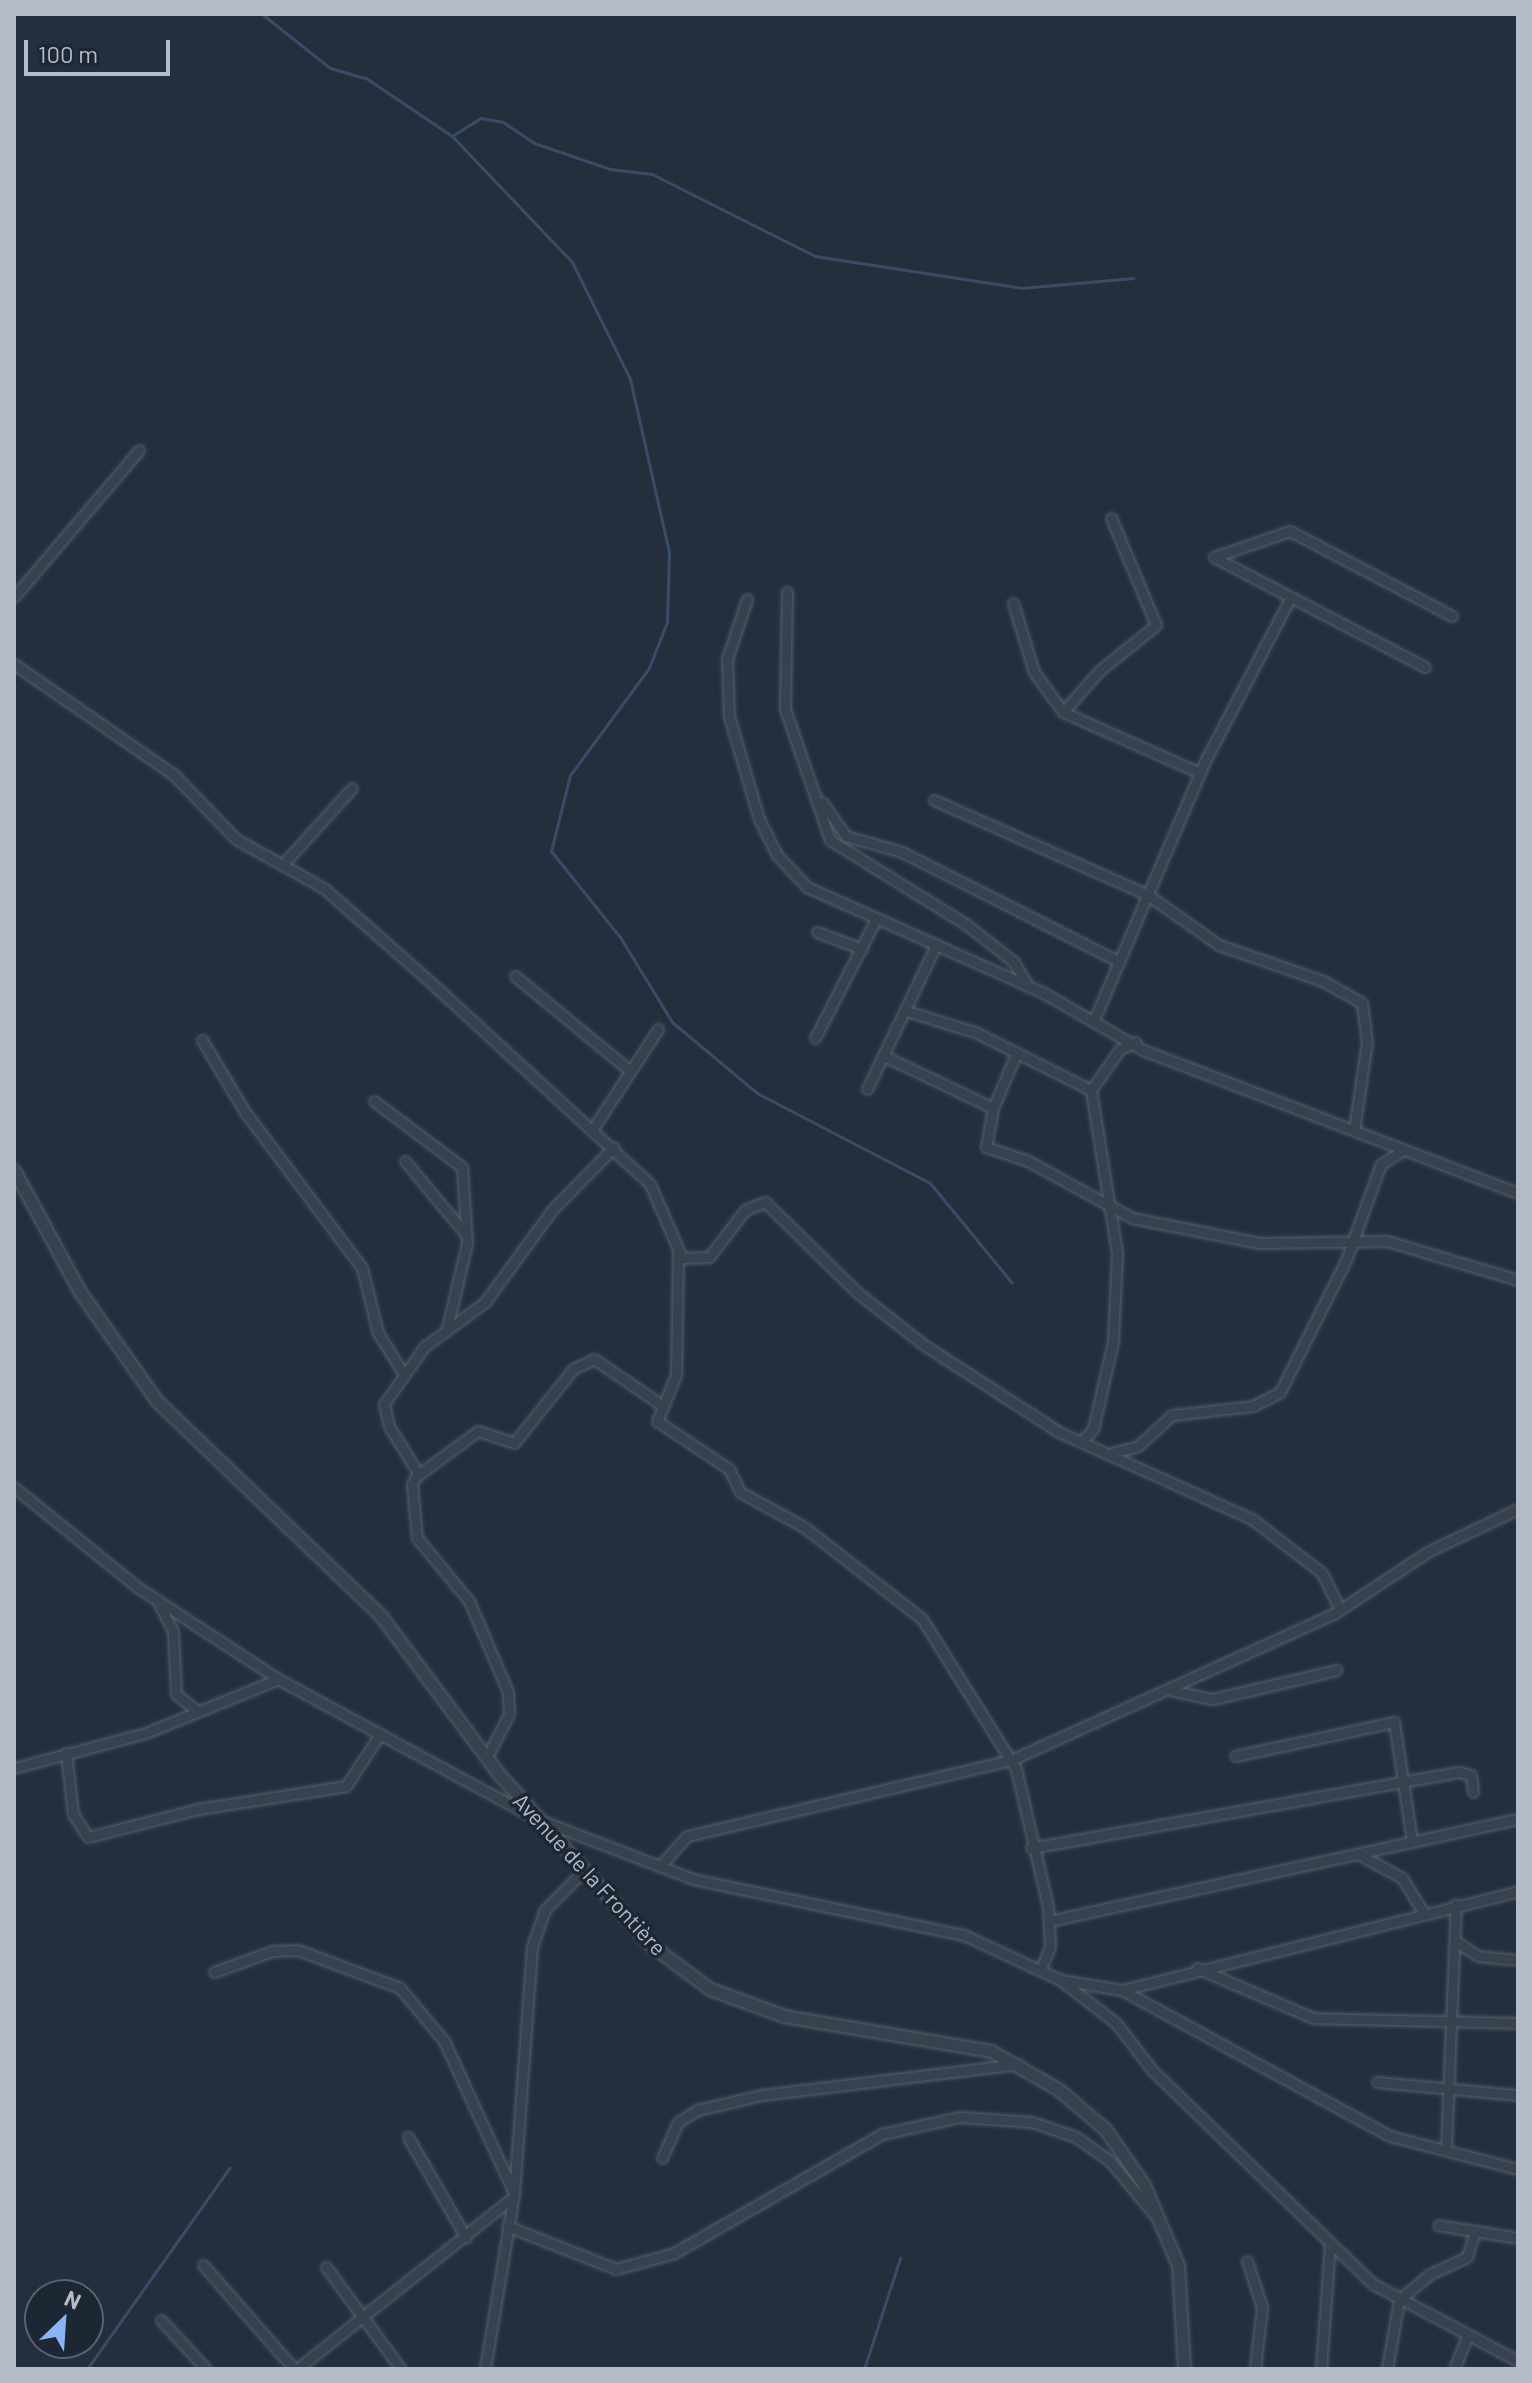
<!DOCTYPE html>
<meta charset="utf-8">
<style>
body{margin:0}
#map{position:relative;width:1532px;height:2383px;overflow:hidden;background:#242f3e;font-family:Barlow,sans-serif}
div>[style]{position:absolute}
[style*='--x']{left:calc(var(--x)*1px);top:calc(var(--y)*1px);width:calc(var(--w)*1px);rotate:calc(var(--a)*1deg)}
.stream>*{height:3px;margin:-1.5px;padding:0 1.5px;transform-origin:1.5px;border-radius:1.5px;background:#394c67}
.roads{filter:drop-shadow(0 0 2px #565f6c) drop-shadow(0 0 2px #565f6c)}
.minor>*{height:9px;margin:-4.5px;padding:0 4.5px;transform-origin:4.5px;border-radius:4.5px;background:#38414e}
.tertiary>*{height:11px;margin:-5.5px;padding:0 5.5px;transform-origin:5.5px;border-radius:5.5px;background:#38414e}
span{translate:-50% -50%;white-space:nowrap;text-align:center;line-height:1.15;-webkit-text-stroke:7px #1d2633;paint-order:stroke}
.street-label{font-size:22px;color:#b4bcc9}
.frame{position:absolute;inset:0;border:16px solid #b4bcc9;pointer-events:none}
.north{position:absolute;left:24px;top:2279px;width:80px;height:80px;box-sizing:border-box;background:#1d2633;border:2px solid #59626f;border-radius:50%;rotate:25deg;font-size:22px;font-weight:700;line-height:32px;text-align:center;color:#b4bcc9}
.north::after{content:'';display:block;margin:auto;width:28px;height:36px;background:#8ab4f8;clip-path:polygon(50% 0,100% 100%,50% 72%,0 100%)}
.scale{position:absolute;left:24px;top:40px;width:146px;height:36px;box-sizing:border-box;border:4px solid #b4bcc9;border-top:0;padding-left:10px;font-size:24px;line-height:28px;white-space:nowrap;color:#b4bcc9;-webkit-text-stroke:6px #1d2633;paint-order:stroke}
</style>
<div id="map">
<div class="stream">
<i style="--x:262;--y:14;--w:87;--a:38.5"></i>
<i style="--x:330;--y:68;--w:37;--a:16"></i>
<i style="--x:366;--y:78;--w:104;--a:34"></i>
<i style="--x:452;--y:136;--w:174;--a:46.4"></i>
<i style="--x:572;--y:262;--w:131;--a:63.6"></i>
<i style="--x:630;--y:379;--w:177;--a:77.3"></i>
<i style="--x:669;--y:552;--w:70;--a:91.6"></i>
<i style="--x:667;--y:622;--w:49;--a:111.4"></i>
<i style="--x:649;--y:668;--w:133;--a:126.4"></i>
<i style="--x:570;--y:775;--w:78;--a:104"></i>
<i style="--x:551;--y:851;--w:110;--a:51.3"></i>
<i style="--x:620;--y:937;--w:100;--a:58.5"></i>
<i style="--x:672;--y:1022;--w:111;--a:39.9"></i>
<i style="--x:757;--y:1093;--w:195;--a:27.5"></i>
<i style="--x:930;--y:1183;--w:129;--a:50.6"></i>
<i style="--x:452;--y:136;--w:34;--a:-32"></i>
<i style="--x:481;--y:118;--w:22;--a:10"></i>
<i style="--x:503;--y:122;--w:37;--a:34"></i>
<i style="--x:534;--y:143;--w:80;--a:18.9"></i>
<i style="--x:610;--y:169;--w:42;--a:6.8"></i>
<i style="--x:652;--y:174;--w:182;--a:26.7"></i>
<i style="--x:815;--y:256;--w:208;--a:8.8"></i>
<i style="--x:1021;--y:288;--w:113;--a:-5.1"></i>
<i style="--x:87;--y:2369;--w:247;--a:-54.7"></i>
<i style="--x:864;--y:2369;--w:117;--a:-72"></i>
</div>
<div class="roads">
<div class="minor">
<i style="--x:787;--y:592;--w:117;--a:91"></i>
<i style="--x:785;--y:709;--w:139;--a:71"></i>
<i style="--x:830;--y:840;--w:161;--a:31.8"></i>
<i style="--x:967;--y:925;--w:60;--a:38.2"></i>
<i style="--x:1014;--y:962;--w:28;--a:60"></i>
<i style="--x:14;--y:597;--w:193;--a:-49.6"></i>
<i style="--x:747;--y:599;--w:63;--a:108.4"></i>
<i style="--x:727;--y:659;--w:57;--a:88"></i>
<i style="--x:729;--y:716;--w:107;--a:73.8"></i>
<i style="--x:759;--y:819;--w:40;--a:63.4"></i>
<i style="--x:777;--y:855;--w:44;--a:46.8"></i>
<i style="--x:807;--y:887;--w:257;--a:24.1"></i>
<i style="--x:1042;--y:992;--w:116;--a:29.9"></i>
<i style="--x:1143;--y:1050;--w:401;--a:20.9"></i>
<i style="--x:1013;--y:603;--w:72;--a:73.1"></i>
<i style="--x:1034;--y:672;--w:49;--a:54.1"></i>
<i style="--x:1063;--y:712;--w:150;--a:24"></i>
<i style="--x:14;--y:664;--w:193;--a:34.7"></i>
<i style="--x:173;--y:774;--w:91;--a:45.9"></i>
<i style="--x:236;--y:839;--w:102;--a:29.3"></i>
<i style="--x:325;--y:889;--w:135;--a:41.4"></i>
<i style="--x:426;--y:978;--w:304;--a:42.6"></i>
<i style="--x:650;--y:1184;--w:81;--a:66.6"></i>
<i style="--x:682;--y:1258;--w:27;--a:-2"></i>
<i style="--x:709;--y:1257;--w:59;--a:-52.5"></i>
<i style="--x:745;--y:1210;--w:22;--a:-22"></i>
<i style="--x:765;--y:1202;--w:130;--a:44.4"></i>
<i style="--x:858;--y:1293;--w:84;--a:38.2"></i>
<i style="--x:924;--y:1345;--w:161;--a:32.8"></i>
<i style="--x:1059;--y:1432;--w:212;--a:24.3"></i>
<i style="--x:1252;--y:1519;--w:88;--a:37.6"></i>
<i style="--x:1322;--y:1573;--w:41;--a:64.1"></i>
<i style="--x:1425;--y:667;--w:238;--a:-152.5"></i>
<i style="--x:1214;--y:557;--w:80;--a:-18.9"></i>
<i style="--x:1290;--y:531;--w:183;--a:27.7"></i>
<i style="--x:1063;--y:712;--w:55;--a:-48.7"></i>
<i style="--x:1099;--y:671;--w:73;--a:-38.9"></i>
<i style="--x:1156;--y:625;--w:116;--a:-112.8"></i>
<i style="--x:934;--y:800;--w:234;--a:23.9"></i>
<i style="--x:1148;--y:895;--w:87;--a:35.2"></i>
<i style="--x:1219;--y:945;--w:110;--a:19.1"></i>
<i style="--x:1323;--y:981;--w:45;--a:29.4"></i>
<i style="--x:1362;--y:1003;--w:38;--a:83"></i>
<i style="--x:1367;--y:1041;--w:90;--a:98.3"></i>
<i style="--x:822;--y:802;--w:42;--a:54.8"></i>
<i style="--x:846;--y:836;--w:58;--a:15.9"></i>
<i style="--x:902;--y:852;--w:244;--a:26.8"></i>
<i style="--x:284;--y:863;--w:101;--a:-47.8"></i>
<i style="--x:817;--y:932;--w:48;--a:20.7"></i>
<i style="--x:515;--y:976;--w:148;--a:39.5"></i>
<i style="--x:907;--y:1011;--w:73;--a:17.4"></i>
<i style="--x:977;--y:1033;--w:127;--a:26.6"></i>
<i style="--x:1091;--y:1090;--w:50;--a:-54.7"></i>
<i style="--x:1120;--y:1049;--w:17;--a:-24"></i>
<i style="--x:1094;--y:1020;--w:282;--a:-66.8"></i>
<i style="--x:1205;--y:761;--w:182;--a:-62.4"></i>
<i style="--x:815;--y:1038;--w:131;--a:-62.9"></i>
<i style="--x:202;--y:1040;--w:84;--a:59.2"></i>
<i style="--x:245;--y:1112;--w:195;--a:53.1"></i>
<i style="--x:362;--y:1268;--w:67;--a:76.2"></i>
<i style="--x:378;--y:1333;--w:47;--a:58"></i>
<i style="--x:884;--y:1056;--w:121;--a:25.5"></i>
<i style="--x:993;--y:1108;--w:40;--a:100"></i>
<i style="--x:986;--y:1147;--w:44;--a:18.4"></i>
<i style="--x:1028;--y:1161;--w:119;--a:28.7"></i>
<i style="--x:1132;--y:1218;--w:130;--a:11.1"></i>
<i style="--x:1260;--y:1243;--w:127;--a:-0.9"></i>
<i style="--x:1387;--y:1241;--w:137;--a:16.6"></i>
<i style="--x:867;--y:1089;--w:160;--a:-64.4"></i>
<i style="--x:374;--y:1101;--w:110;--a:36.9"></i>
<i style="--x:462;--y:1167;--w:76;--a:86.2"></i>
<i style="--x:467;--y:1243;--w:87;--a:103.2"></i>
<i style="--x:993;--y:1108;--w:59;--a:-66.9"></i>
<i style="--x:592;--y:1130;--w:121;--a:-56.8"></i>
<i style="--x:405;--y:1161;--w:92;--a:50.3"></i>
<i style="--x:678;--y:1253;--w:122;--a:90.9"></i>
<i style="--x:676;--y:1375;--w:50;--a:112.4"></i>
<i style="--x:657;--y:1421;--w:87;--a:33.7"></i>
<i style="--x:729;--y:1469;--w:25;--a:64"></i>
<i style="--x:740;--y:1492;--w:73;--a:28.7"></i>
<i style="--x:804;--y:1527;--w:150;--a:37.9"></i>
<i style="--x:922;--y:1619;--w:177;--a:57.9"></i>
<i style="--x:1016;--y:1769;--w:141;--a:76.9"></i>
<i style="--x:1048;--y:1906;--w:41;--a:87.2"></i>
<i style="--x:1050;--y:1947;--w:23;--a:113"></i>
<i style="--x:1081;--y:1442;--w:18;--a:-47"></i>
<i style="--x:1093;--y:1429;--w:89;--a:-77.1"></i>
<i style="--x:1113;--y:1342;--w:89;--a:-87.4"></i>
<i style="--x:1117;--y:1253;--w:165;--a:-99.1"></i>
<i style="--x:1112;--y:1453;--w:27;--a:-15"></i>
<i style="--x:1138;--y:1446;--w:46;--a:-42.4"></i>
<i style="--x:1172;--y:1415;--w:81;--a:-6.3"></i>
<i style="--x:1253;--y:1406;--w:30;--a:-27"></i>
<i style="--x:1280;--y:1392;--w:148;--a:-63.4"></i>
<i style="--x:1346;--y:1260;--w:102;--a:-70"></i>
<i style="--x:1381;--y:1164;--w:26;--a:-32"></i>
<i style="--x:418;--y:1475;--w:74;--a:-36.3"></i>
<i style="--x:478;--y:1431;--w:38;--a:18"></i>
<i style="--x:514;--y:1443;--w:95;--a:-51.4"></i>
<i style="--x:573;--y:1369;--w:23;--a:-25"></i>
<i style="--x:594;--y:1359;--w:83;--a:34.3"></i>
<i style="--x:14;--y:1487;--w:159;--a:39.1"></i>
<i style="--x:137;--y:1587;--w:168;--a:33.1"></i>
<i style="--x:278;--y:1679;--w:294;--a:28.4"></i>
<i style="--x:537;--y:1819;--w:167;--a:21"></i>
<i style="--x:693;--y:1879;--w:277;--a:11.7"></i>
<i style="--x:964;--y:1935;--w:107;--a:24.9"></i>
<i style="--x:1061;--y:1980;--w:62;--a:9.3"></i>
<i style="--x:1122;--y:1990;--w:305;--a:28.6"></i>
<i style="--x:1390;--y:2136;--w:132;--a:14.5"></i>
<i style="--x:158;--y:1602;--w:34;--a:63"></i>
<i style="--x:173;--y:1632;--w:62;--a:87.2"></i>
<i style="--x:176;--y:1694;--w:28;--a:39"></i>
<i style="--x:1174;--y:1691;--w:40;--a:12"></i>
<i style="--x:1213;--y:1699;--w:127;--a:-13.2"></i>
<i style="--x:66;--y:1753;--w:61;--a:83.5"></i>
<i style="--x:73;--y:1814;--w:27;--a:57"></i>
<i style="--x:88;--y:1837;--w:114;--a:-14.3"></i>
<i style="--x:198;--y:1809;--w:150;--a:-8.8"></i>
<i style="--x:346;--y:1786;--w:62;--a:-56.8"></i>
<i style="--x:1235;--y:1756;--w:163;--a:-12.1"></i>
<i style="--x:1394;--y:1722;--w:120;--a:81.4"></i>
<i style="--x:487;--y:1757;--w:48;--a:-62.9"></i>
<i style="--x:509;--y:1714;--w:22;--a:-93"></i>
<i style="--x:508;--y:1692;--w:99;--a:-113.2"></i>
<i style="--x:469;--y:1601;--w:82;--a:-129.5"></i>
<i style="--x:417;--y:1538;--w:54;--a:-95.3"></i>
<i style="--x:412;--y:1484;--w:13;--a:-61"></i>
<i style="--x:418;--y:1473;--w:55;--a:-121.7"></i>
<i style="--x:389;--y:1426;--w:23;--a:-103"></i>
<i style="--x:384;--y:1404;--w:70;--a:-54.9"></i>
<i style="--x:424;--y:1347;--w:76;--a:-36.4"></i>
<i style="--x:485;--y:1302;--w:114;--a:-53.9"></i>
<i style="--x:552;--y:1210;--w:88;--a:-45.5"></i>
<i style="--x:14;--y:1768;--w:137;--a:-14.9"></i>
<i style="--x:146;--y:1733;--w:143;--a:-22.2"></i>
<i style="--x:1031;--y:1848;--w:435;--a:-10.1"></i>
<i style="--x:1459;--y:1772;--w:12;--a:14"></i>
<i style="--x:1471;--y:1775;--w:17;--a:83"></i>
<i style="--x:1360;--y:1855;--w:48;--a:28.7"></i>
<i style="--x:1402;--y:1878;--w:40;--a:58"></i>
<i style="--x:660;--y:1866;--w:40;--a:-48"></i>
<i style="--x:687;--y:1836;--w:333;--a:-13.2"></i>
<i style="--x:1011;--y:1760;--w:356;--a:-24.4"></i>
<i style="--x:1335;--y:1613;--w:113;--a:-33.4"></i>
<i style="--x:1429;--y:1551;--w:98;--a:-25.3"></i>
<i style="--x:1049;--y:1921;--w:480;--a:-12.3"></i>
<i style="--x:1457;--y:1942;--w:25;--a:34"></i>
<i style="--x:1478;--y:1956;--w:40;--a:5.7"></i>
<i style="--x:1197;--y:1968;--w:126;--a:23.3"></i>
<i style="--x:1313;--y:2018;--w:205;--a:1.4"></i>
<i style="--x:214;--y:1972;--w:62;--a:-19.9"></i>
<i style="--x:272;--y:1951;--w:26;--a:-2"></i>
<i style="--x:298;--y:1950;--w:109;--a:20.4"></i>
<i style="--x:400;--y:1988;--w:69;--a:50.3"></i>
<i style="--x:444;--y:2041;--w:167;--a:65.3"></i>
<i style="--x:1063;--y:1982;--w:67;--a:37.7"></i>
<i style="--x:1116;--y:2023;--w:59;--a:52.5"></i>
<i style="--x:1152;--y:2070;--w:308;--a:44.1"></i>
<i style="--x:1373;--y:2284;--w:164;--a:28"></i>
<i style="--x:1122;--y:1990;--w:408;--a:-14"></i>
<i style="--x:1377;--y:2082;--w:142;--a:5.3"></i>
<i style="--x:408;--y:2137;--w:116;--a:60.1"></i>
<i style="--x:1446;--y:2149;--w:245;--a:-87.7"></i>
<i style="--x:662;--y:2158;--w:39;--a:-66"></i>
<i style="--x:678;--y:2122;--w:22;--a:-32"></i>
<i style="--x:697;--y:2110;--w:67;--a:-13"></i>
<i style="--x:762;--y:2095;--w:258;--a:-6.9"></i>
<i style="--x:507;--y:2226;--w:117;--a:21.5"></i>
<i style="--x:616;--y:2269;--w:60;--a:-15.4"></i>
<i style="--x:674;--y:2253;--w:240;--a:-29.8"></i>
<i style="--x:882;--y:2134;--w:80;--a:-12.3"></i>
<i style="--x:960;--y:2117;--w:72;--a:4"></i>
<i style="--x:1032;--y:2122;--w:46;--a:18.8"></i>
<i style="--x:1076;--y:2137;--w:42;--a:35.2"></i>
<i style="--x:1110;--y:2161;--w:67;--a:50.4"></i>
<i style="--x:1475;--y:2231;--w:44;--a:9.2"></i>
<i style="--x:1247;--y:2261;--w:48;--a:71.9"></i>
<i style="--x:1262;--y:2307;--w:62;--a:96.4"></i>
<i style="--x:203;--y:2265;--w:138;--a:48.8"></i>
<i style="--x:326;--y:2267;--w:127;--a:53.7"></i>
<i style="--x:161;--y:2320;--w:67;--a:47.4"></i>
<i style="--x:297;--y:2369;--w:276;--a:-38.5"></i>
<i style="--x:485;--y:2369;--w:178;--a:-80.6"></i>
<i style="--x:514;--y:2193;--w:247;--a:-85.8"></i>
<i style="--x:532;--y:1947;--w:39;--a:-71"></i>
<i style="--x:545;--y:1910;--w:54;--a:-45.7"></i>
<i style="--x:1321;--y:2369;--w:125;--a:-85.9"></i>
<i style="--x:1387;--y:2369;--w:70;--a:-80.1"></i>
<i style="--x:1399;--y:2300;--w:40;--a:-40"></i>
<i style="--x:1430;--y:2274;--w:41;--a:-24.7"></i>
<i style="--x:1467;--y:2257;--w:27;--a:-73"></i>
<i style="--x:1475;--y:2231;--w:37;--a:-171"></i>
<i style="--x:1454;--y:2369;--w:35;--a:-68"></i>
</div>
<div class="tertiary">
<i style="--x:14;--y:1170;--w:139;--a:61.6"></i>
<i style="--x:80;--y:1292;--w:133;--a:54.8"></i>
<i style="--x:157;--y:1401;--w:310;--a:43.8"></i>
<i style="--x:381;--y:1616;--w:196;--a:53.3"></i>
<i style="--x:498;--y:1773;--w:232;--a:48.3"></i>
<i style="--x:652;--y:1946;--w:72;--a:36.6"></i>
<i style="--x:710;--y:1989;--w:79;--a:20"></i>
<i style="--x:784;--y:2016;--w:210;--a:9.6"></i>
<i style="--x:991;--y:2051;--w:77;--a:29.6"></i>
<i style="--x:1058;--y:2089;--w:62;--a:40.4"></i>
<i style="--x:1105;--y:2129;--w:68;--a:55.1"></i>
<i style="--x:1144;--y:2185;--w:87;--a:67"></i>
<i style="--x:1178;--y:2265;--w:104;--a:86.7"></i>
</div>
</div>
<div class="street-label">
<span style="left:590px;top:1874px;rotate:47deg">Avenue de la Frontière</span>
</div>
<div class="frame"></div>
<div class="north">N</div>
<div class="scale">100 m</div>
</div>
